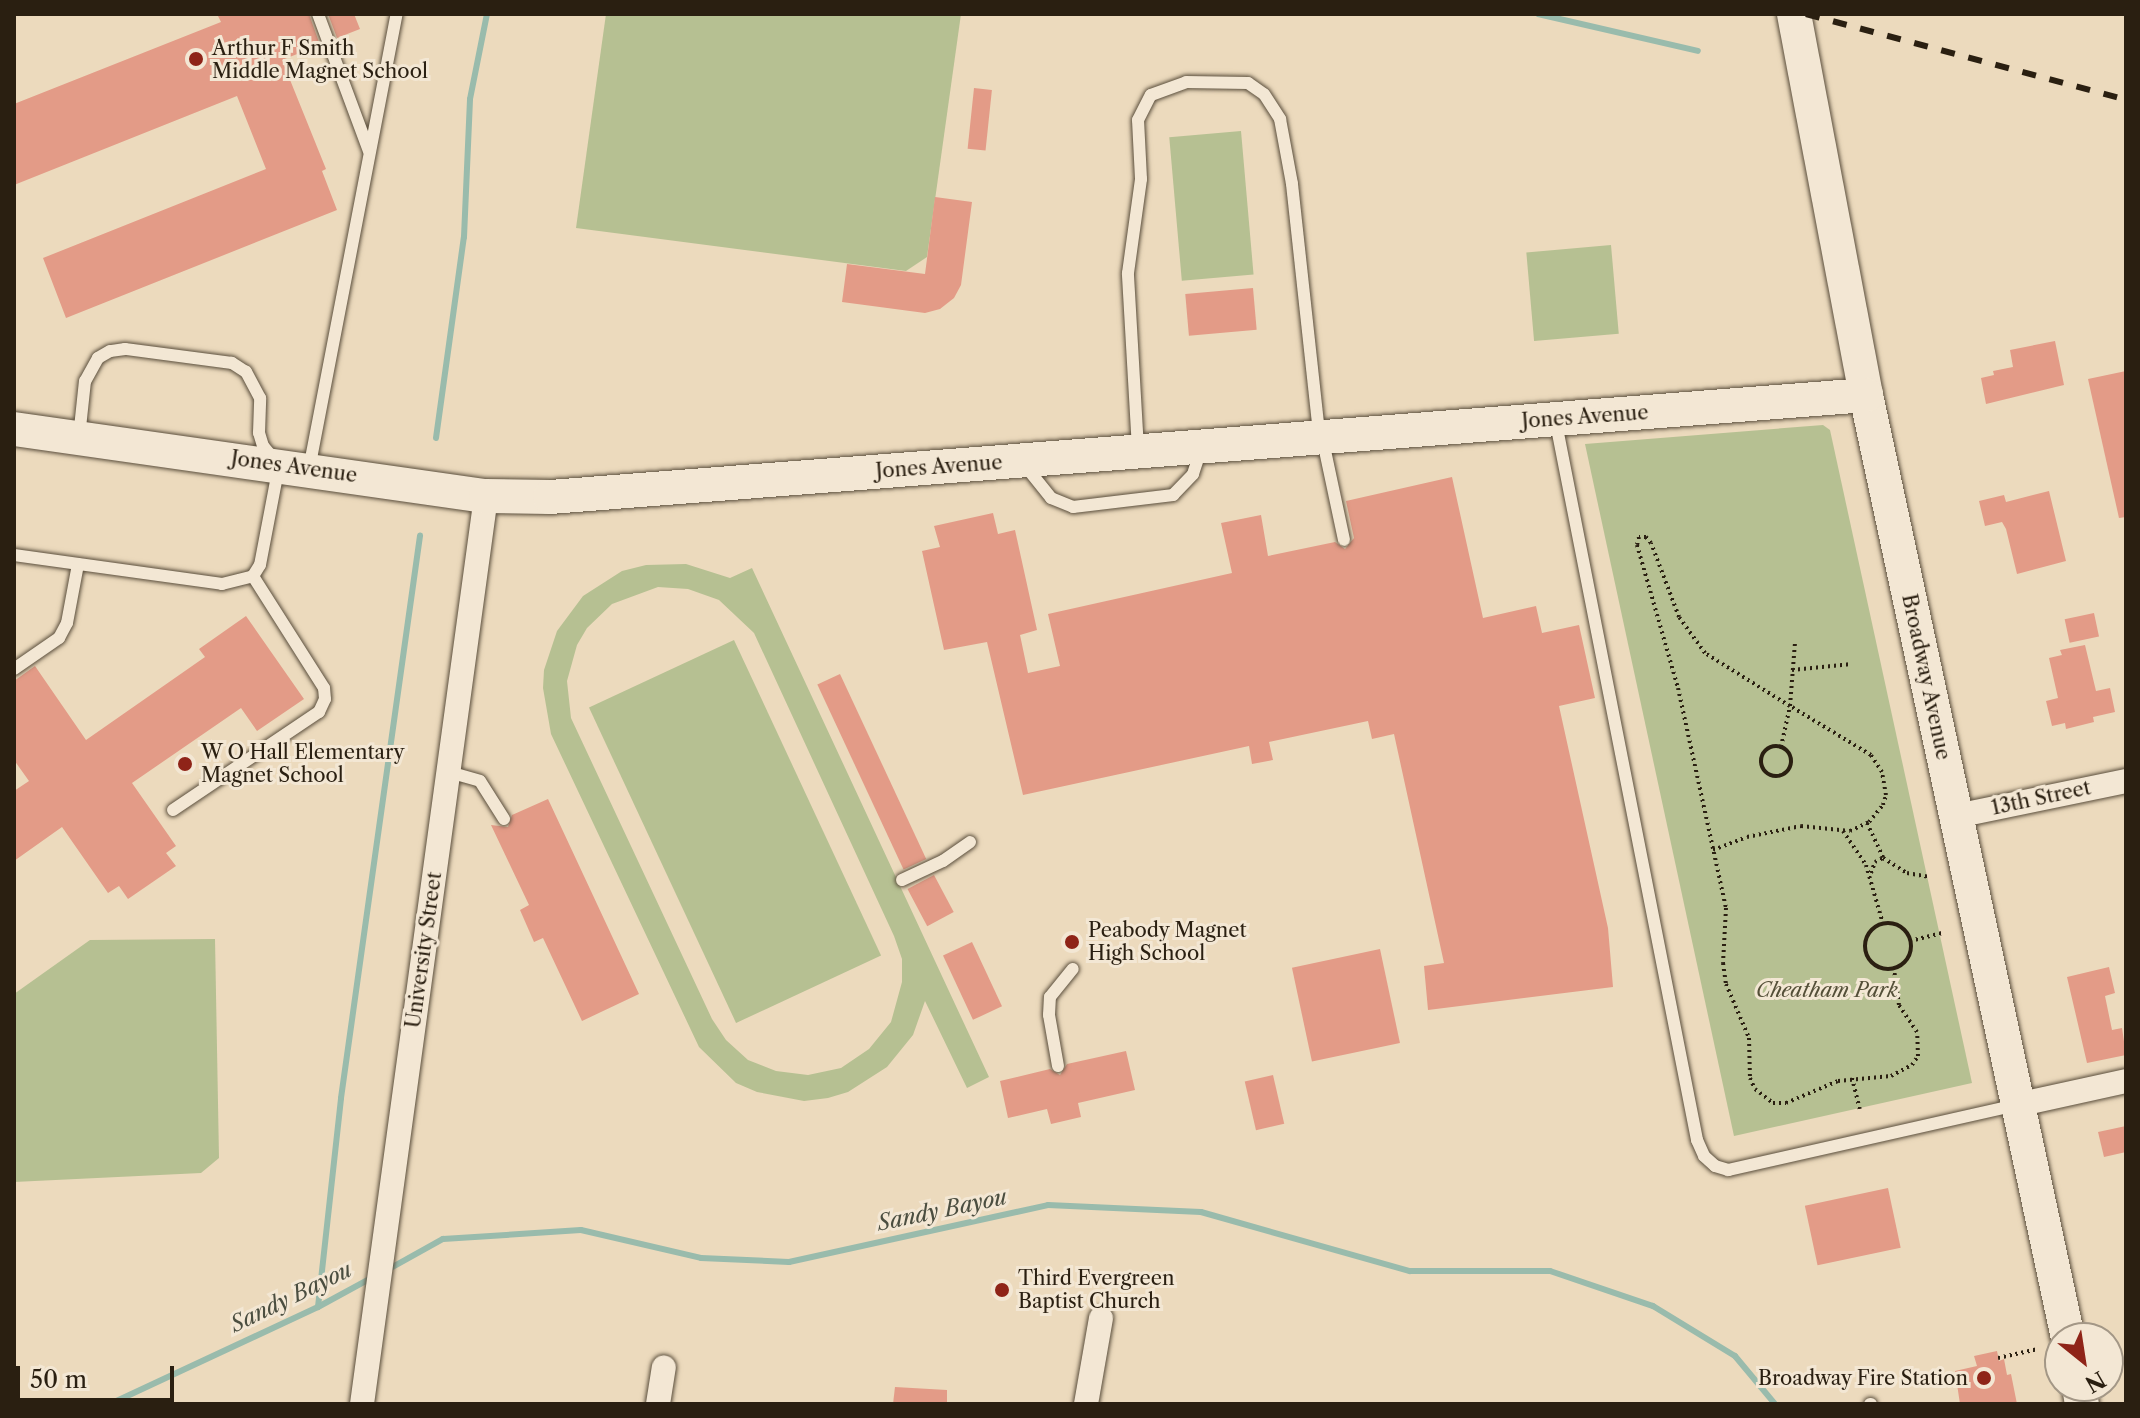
<!DOCTYPE html>
<style>
body{margin:0}
#map{position:relative;width:2140px;height:1418px;overflow:hidden;background:#ecdabd;font-family:"Libre Caslon Text",serif}
div>[style]{position:absolute}
[style*='--x']{left:calc(var(--x)*1px);top:calc(var(--y)*1px);width:calc(var(--w)*1px);rotate:calc(var(--a)*1deg)}
.green>*{inset:0;background:#b6c092;transform-origin:0 0}
.stream>*{height:6px;margin:-3px;padding:0 3px;transform-origin:3px;border-radius:3px;background:#99bbac}
.building>*{inset:0;background:#e39b87;transform-origin:0 0}
.path>*{height:4px;margin-top:-2px;transform-origin:0;background:repeating-linear-gradient(90deg,#2a1f11 0 2px,transparent 0 6px)}
.path>.ring{margin:-2px;padding:0;box-sizing:content-box;background:none;border:4px solid #2a1f11;border-radius:50%}
.roads{filter:drop-shadow(0 0 2px #5a4e3c) drop-shadow(0 0 2px #5a4e3c)}
.lane>*{height:12px;margin:-6px;padding:0 6px;transform-origin:6px;border-radius:6px;background:#f3e7d4}
.street>*{height:24px;margin:-12px;padding:0 12px;transform-origin:12px;border-radius:12px;background:#f3e7d4}
.secondary>*{height:34px;margin:-17px;padding:0 17px;transform-origin:17px;border-radius:17px;background:#f3e7d4}
.rail>*{height:6px;margin-top:-3px;transform-origin:0;background:repeating-linear-gradient(90deg,#2a1f11 0 14px,transparent 0 28px)}
.dots>*{width:22px;height:22px;translate:-50% -50%;box-sizing:border-box;border:4px solid #f3e7d4;border-radius:50%}
span{translate:-50% -50%;white-space:nowrap;text-align:center;line-height:1.15;-webkit-text-stroke:6px #f3e7d4;paint-order:stroke}
.poi-label{font-size:20px;color:#2a1f11}
.left{translate:0 -50%;text-align:left}
.right{translate:-100% -50%;text-align:right}
.street-label{font-size:20px;color:#2a1f11}
.park-label{font-size:20px;color:#544f38;font-style:italic}
.water-label{font-size:22px;color:#4b4e40;font-style:italic}
.frame{position:absolute;inset:0;border:16px solid #2a1f11;pointer-events:none}
.north{position:absolute;left:2044px;top:1322px;width:80px;height:80px;box-sizing:border-box;background:#f3e7d4;border:2px solid #a39786;border-radius:50%;rotate:150deg;font-size:22px;font-weight:700;line-height:32px;text-align:center;color:#2a1f11}
.north::after{content:'';display:block;margin:auto;width:28px;height:36px;background:#8f2418;clip-path:polygon(50% 0,100% 100%,50% 72%,0 100%)}
.scale{position:absolute;left:16px;top:1366px;width:158px;height:36px;box-sizing:border-box;border:4px solid #2a1f11;border-top:0;padding-left:10px;font-size:24px;line-height:28px;white-space:nowrap;color:#2a1f11;-webkit-text-stroke:6px #f3e7d4;paint-order:stroke}
</style>
<div id="map">
<div class="green">
<i style="clip-path:polygon(606px 14px,961px 14px,927px 257px,906px 271px,576px 228px)"></i>
<i style="left:1241px;top:131px;width:144px;height:72px;rotate:85deg"></i>
<i style="left:1611px;top:245px;width:89px;height:85px;rotate:85deg"></i>
<i style="clip-path:polygon(1823px 425px,1830px 430px,1972px 1083px,1734px 1136px,1585px 444px)"></i>
<i style="clip-path:polygon(evenodd,686px 564px,730px 578px,752px 568px,989px 1077px,967px 1088px,925px 1001px,913px 1035px,887px 1067px,848px 1092px,828px 1098px,804px 1101px,757px 1092px,736px 1083px,699px 1047px,551px 734px,543px 688px,544px 670px,557px 631px,583px 596px,622px 571px,646px 565px,686px 564px,658px 587px,688px 589px,719px 600px,754px 633px,894px 936px,902px 959px,902px 982px,891px 1022px,869px 1049px,841px 1068px,808px 1075px,776px 1071px,748px 1060px,726px 1040px,712px 1019px,571px 718px,567px 681px,577px 645px,587px 628px,612px 604px,658px 587px)"></i>
<i style="left:734px;top:640px;width:348px;height:160px;rotate:65deg"></i>
<i style="clip-path:polygon(215px 939px,219px 1158px,201px 1173px,14px 1182px,14px 994px,90px 940px)"></i>
</div>
<div class="stream">
<i style="--x:1538;--y:14;--w:164;--a:13"></i>
<i style="--x:436;--y:438;--w:203;--a:-82.1"></i>
<i style="--x:464;--y:237;--w:138;--a:-87.5"></i>
<i style="--x:470;--y:99;--w:87;--a:-78.7"></i>
<i style="--x:387;--y:1270;--w:64;--a:-29"></i>
<i style="--x:443;--y:1239;--w:138;--a:-3.7"></i>
<i style="--x:581;--y:1230;--w:123;--a:13.1"></i>
<i style="--x:701;--y:1258;--w:88;--a:2.6"></i>
<i style="--x:789;--y:1262;--w:265;--a:-12.4"></i>
<i style="--x:1048;--y:1205;--w:153;--a:2.6"></i>
<i style="--x:1201;--y:1212;--w:217;--a:15.8"></i>
<i style="--x:1410;--y:1271;--w:140;--a:0"></i>
<i style="--x:1550;--y:1271;--w:109;--a:18.8"></i>
<i style="--x:1653;--y:1306;--w:96;--a:31.4"></i>
<i style="--x:1735;--y:1356;--w:62;--a:50.2"></i>
<i style="--x:318;--y:1307;--w:210;--a:-83.7"></i>
<i style="--x:341;--y:1098;--w:568;--a:-82"></i>
<i style="--x:110;--y:1404;--w:230;--a:-25"></i>
<i style="--x:318;--y:1307;--w:63;--a:-28.6"></i>
</div>
<div class="building">
<i style="clip-path:polygon(217px 14px,309px 14px,320px 45px,282px 60px,326px 169px,322px 171px,337px 210px,66px 318px,43px 258px,266px 169px,237px 96px,14px 185px,14px 104px,221px 22px)"></i>
<i style="clip-path:polygon(328px 14px,354px 14px,360px 29px,337px 38px)"></i>
<i style="left:974px;top:88px;width:18px;height:61px;rotate:6deg"></i>
<i style="clip-path:polygon(935px 197px,972px 202px,961px 285px,954px 298px,940px 309px,925px 313px,842px 302px,847px 264px,925px 274px)"></i>
<i style="left:1253px;top:288px;width:42px;height:68px;rotate:85deg"></i>
<i style="clip-path:polygon(2055px 341px,2064px 385px,1986px 404px,1981px 378px,1994px 375px,1993px 371px,2013px 367px,2010px 350px)"></i>
<i style="clip-path:polygon(2126px 371px,2126px 517px,2119px 518px,2088px 379px)"></i>
<i style="clip-path:polygon(1452px 477px,1483px 618px,1536px 606px,1542px 633px,1579px 625px,1595px 698px,1559px 706px,1608px 928px,1613px 987px,1428px 1010px,1424px 966px,1444px 963px,1394px 734px,1372px 739px,1368px 721px,1269px 742px,1273px 760px,1252px 764px,1249px 746px,1023px 795px,987px 642px,944px 650px,922px 551px,940px 547px,934px 526px,993px 513px,998px 534px,1015px 530px,1037px 630px,1020px 635px,1028px 673px,1060px 666px,1048px 614px,1232px 573px,1221px 523px,1261px 515px,1268px 556px,1335px 542px,1345px 549px,1354px 538px,1346px 501px)"></i>
<i style="clip-path:polygon(2049px 491px,2066px 561px,2017px 574px,2006px 529px,2002px 522px,1985px 526px,1979px 501px,2004px 495px,2006px 502px)"></i>
<i style="left:2094px;top:613px;width:24px;height:30px;rotate:78deg"></i>
<i style="clip-path:polygon(246px 616px,304px 699px,257px 731px,241px 708px,132px 783px,176px 846px,166px 853px,176px 866px,128px 899px,119px 886px,108px 893px,62px 827px,14px 861px,14px 791px,29px 781px,14px 760px,14px 681px,35px 666px,86px 740px,205px 657px,199px 649px)"></i>
<i style="clip-path:polygon(2085px 645px,2096px 691px,2110px 688px,2115px 712px,2093px 717px,2094px 722px,2066px 729px,2065px 723px,2052px 726px,2046px 701px,2058px 698px,2049px 658px,2062px 655px,2060px 650px)"></i>
<i style="left:840px;top:674px;width:204px;height:25px;rotate:65deg"></i>
<i style="clip-path:polygon(548px 799px,639px 994px,582px 1021px,543px 938px,534px 942px,520px 910px,529px 905px,491px 825px,508px 827px,512px 815px)"></i>
<i style="left:934px;top:875px;width:42px;height:30px;rotate:62deg"></i>
<i style="left:972px;top:942px;width:71px;height:32px;rotate:65deg"></i>
<i style="left:1380px;top:949px;width:96px;height:90px;rotate:78deg"></i>
<i style="clip-path:polygon(2109px 967px,2115px 993px,2105px 996px,2112px 1030px,2122px 1028px,2126px 1055px,2087px 1063px,2067px 977px)"></i>
<i style="clip-path:polygon(1126px 1051px,1135px 1090px,1078px 1103px,1081px 1117px,1051px 1124px,1047px 1109px,1008px 1118px,1000px 1081px,1050px 1069px,1060px 1075px,1067px 1064px)"></i>
<i style="left:1273px;top:1075px;width:50px;height:29px;rotate:77deg"></i>
<i style="clip-path:polygon(2126px 1126px,2126px 1152px,2104px 1157px,2098px 1132px)"></i>
<i style="left:1888px;top:1188px;width:61px;height:85px;rotate:78deg"></i>
<i style="clip-path:polygon(1997px 1351px,1999px 1361px,2004px 1359px,2007px 1375px,2011px 1374px,2017px 1404px,1960px 1404px,1955px 1371px,1977px 1366px,1974px 1356px)"></i>
<i style="clip-path:polygon(895px 1387px,947px 1390px,947px 1404px,893px 1404px)"></i>
</div>
<div class="path">
<i style="--x:1792;--y:670;--w:60;--a:-5.7"></i>
<i class="ring" style="left:1761px;top:746px;width:26px;height:26px"></i>
<i style="--x:1781;--y:747;--w:42;--a:-77.6"></i>
<i style="--x:1790;--y:706;--w:100;--a:-148.1"></i>
<i style="--x:1705;--y:653;--w:44;--a:-125.8"></i>
<i style="--x:1679;--y:617;--w:79;--a:-110.7"></i>
<i style="--x:1651;--y:543;--w:8;--a:-130"></i>
<i style="--x:1646;--y:537;--w:7;--a:180"></i>
<i style="--x:1639;--y:537;--w:8;--a:104"></i>
<i style="--x:1637;--y:545;--w:149;--a:74"></i>
<i style="--x:1678;--y:688;--w:225;--a:77.7"></i>
<i style="--x:1726;--y:908;--w:55;--a:93.1"></i>
<i style="--x:1723;--y:963;--w:21;--a:82"></i>
<i style="--x:1726;--y:984;--w:59;--a:66.9"></i>
<i style="--x:1749;--y:1038;--w:40;--a:88.6"></i>
<i style="--x:1750;--y:1078;--w:12;--a:66"></i>
<i style="--x:1755;--y:1089;--w:23;--a:38"></i>
<i style="--x:1773;--y:1103;--w:13;--a:0"></i>
<i style="--x:1786;--y:1103;--w:56;--a:-22.9"></i>
<i style="--x:1838;--y:1081;--w:53;--a:-5.4"></i>
<i style="--x:1891;--y:1076;--w:24;--a:-28"></i>
<i style="--x:1912;--y:1065;--w:11;--a:-56"></i>
<i style="--x:1918;--y:1056;--w:24;--a:-92"></i>
<i style="--x:1917;--y:1032;--w:32;--a:-124"></i>
<i style="--x:1899;--y:1005;--w:37;--a:-98"></i>
<i style="--x:1867;--y:823;--w:38;--a:65"></i>
<i style="--x:1883;--y:858;--w:28;--a:32"></i>
<i style="--x:1907;--y:873;--w:23;--a:10"></i>
<i style="--x:1843;--y:831;--w:41;--a:55.9"></i>
<i style="--x:1866;--y:865;--w:61;--a:73.9"></i>
<i style="--x:1713;--y:850;--w:36;--a:-21"></i>
<i style="--x:1747;--y:837;--w:55;--a:-11.5"></i>
<i style="--x:1801;--y:826;--w:49;--a:5.8"></i>
<i style="--x:1850;--y:831;--w:21;--a:-25"></i>
<i style="--x:1869;--y:822;--w:22;--a:-51"></i>
<i style="--x:1883;--y:805;--w:10;--a:-73"></i>
<i style="--x:1886;--y:795;--w:23;--a:-100"></i>
<i style="--x:1882;--y:772;--w:20;--a:-123"></i>
<i style="--x:1871;--y:755;--w:95;--a:-148.8"></i>
<i style="--x:1790;--y:706;--w:64;--a:-85.5"></i>
<i style="--x:1871;--y:873;--w:12;--a:-70"></i>
<i style="--x:1875;--y:862;--w:9;--a:-27"></i>
<i class="ring" style="left:1865px;top:923px;width:42px;height:42px"></i>
<i style="--x:1910;--y:941;--w:33;--a:-14"></i>
<i style="--x:1852;--y:1078;--w:32;--a:76"></i>
<i style="--x:1998;--y:1358;--w:41;--a:-12.7"></i>
</div>
<div class="roads">
<div class="lane">
<i style="--x:318;--y:14;--w:146;--a:69.6"></i>
<i style="--x:1556;--y:423;--w:731;--a:78.87"></i>
<i style="--x:1697;--y:1140;--w:17;--a:66"></i>
<i style="--x:1704;--y:1156;--w:15;--a:42"></i>
<i style="--x:1715;--y:1166;--w:14;--a:17"></i>
<i style="--x:1728;--y:1170;--w:296;--a:-12.7"></i>
<i style="--x:1323;--y:441;--w:101;--a:78"></i>
<i style="--x:1138;--y:449;--w:176;--a:-93.3"></i>
<i style="--x:1128;--y:273;--w:95;--a:-82.1"></i>
<i style="--x:1141;--y:179;--w:59;--a:-92.9"></i>
<i style="--x:1138;--y:120;--w:28;--a:-63"></i>
<i style="--x:1151;--y:95;--w:37;--a:-20"></i>
<i style="--x:1186;--y:82;--w:62;--a:0.9"></i>
<i style="--x:1248;--y:83;--w:19;--a:35"></i>
<i style="--x:1264;--y:94;--w:30;--a:57"></i>
<i style="--x:1280;--y:119;--w:66;--a:79.5"></i>
<i style="--x:1292;--y:184;--w:251;--a:83.8"></i>
<i style="--x:1023;--y:463;--w:45;--a:51.3"></i>
<i style="--x:1051;--y:498;--w:24;--a:22"></i>
<i style="--x:1073;--y:507;--w:101;--a:-6.8"></i>
<i style="--x:1173;--y:495;--w:29;--a:-46"></i>
<i style="--x:1193;--y:474;--w:26;--a:-72"></i>
<i style="--x:309;--y:469;--w:463;--a:-79.1"></i>
<i style="--x:14;--y:555;--w:210;--a:7.9"></i>
<i style="--x:222;--y:584;--w:32;--a:-14"></i>
<i style="--x:253;--y:576;--w:13;--a:-58"></i>
<i style="--x:260;--y:565;--w:102;--a:-79.2"></i>
<i style="--x:279;--y:465;--w:25;--a:-130"></i>
<i style="--x:263;--y:446;--w:14;--a:-107"></i>
<i style="--x:259;--y:433;--w:35;--a:-88"></i>
<i style="--x:260;--y:398;--w:30;--a:-118"></i>
<i style="--x:246;--y:372;--w:17;--a:-147"></i>
<i style="--x:232;--y:363;--w:108;--a:-172.5"></i>
<i style="--x:125;--y:349;--w:15;--a:172"></i>
<i style="--x:110;--y:351;--w:14;--a:150"></i>
<i style="--x:98;--y:358;--w:26;--a:119"></i>
<i style="--x:85;--y:381;--w:56;--a:96.1"></i>
<i style="--x:14;--y:669;--w:55;--a:-34.6"></i>
<i style="--x:59;--y:638;--w:17;--a:-62"></i>
<i style="--x:67;--y:623;--w:60;--a:-79.4"></i>
<i style="--x:449;--y:772;--w:32;--a:16"></i>
<i style="--x:480;--y:781;--w:45;--a:57.7"></i>
<i style="--x:173;--y:810;--w:176;--a:-33.9"></i>
<i style="--x:319;--y:712;--w:14;--a:-65"></i>
<i style="--x:325;--y:699;--w:11;--a:-95"></i>
<i style="--x:324;--y:688;--w:133;--a:-122.4"></i>
<i style="--x:902;--y:880;--w:45;--a:-24.9"></i>
<i style="--x:943;--y:861;--w:33;--a:-35"></i>
<i style="--x:1058;--y:1066;--w:52;--a:-100"></i>
<i style="--x:1049;--y:1015;--w:18;--a:-87"></i>
<i style="--x:1050;--y:997;--w:36;--a:-51"></i>
<i style="--x:1870;--y:1404;--w:1;--a:0"></i>
</div>
<div class="street">
<i style="--x:1956;--y:816;--w:174;--a:-11.6"></i>
<i style="--x:2017;--y:1105;--w:112;--a:-12.4"></i>
<i style="--x:362;--y:1404;--w:916;--a:-82.22"></i>
<i style="--x:658;--y:1404;--w:37;--a:-81"></i>
<i style="--x:1086;--y:1404;--w:87;--a:-80.1"></i>
</div>
<div class="secondary">
<i style="--x:1794;--y:14;--w:388;--a:79.3"></i>
<i style="--x:1866;--y:395;--w:964;--a:77.91"></i>
<i style="--x:14;--y:429;--w:477;--a:8.1"></i>
<i style="--x:486;--y:496;--w:64;--a:0.9"></i>
<i style="--x:550;--y:497;--w:1320;--a:-4.43"></i>
<i style="--x:2079;--y:1386;--w:18;--a:81"></i>
</div>
</div>
<div class="rail">
<i style="--x:1806;--y:14;--w:331;--a:15"></i>
</div>
<div class="dots">
<i style="left:196px;top:59px;background:#8f2418"></i>
<i style="left:185px;top:764px;background:#8f2418"></i>
<i style="left:1072px;top:942px;background:#8f2418"></i>
<i style="left:1002px;top:1290px;background:#8f2418"></i>
<i style="left:1984px;top:1378px;background:#8f2418"></i>
</div>
<div class="poi-label">
<span class="left" style="left:212px;top:60px">Arthur F Smith<br>Middle Magnet School</span>
<span class="left" style="left:201px;top:764px">W O Hall Elementary<br>Magnet School</span>
<span class="left" style="left:1088px;top:942px">Peabody Magnet<br>High School</span>
<span class="left" style="left:1018px;top:1290px">Third Evergreen<br>Baptist Church</span>
<span class="right" style="left:1968px;top:1378px">Broadway Fire Station</span>
</div>
<div class="street-label">
<span style="left:1585px;top:417px;rotate:-4deg">Jones Avenue</span>
<span style="left:294px;top:467px;rotate:8deg">Jones Avenue</span>
<span style="left:939px;top:467px;rotate:-4deg">Jones Avenue</span>
<span style="left:1926px;top:677px;rotate:78deg">Broadway Avenue</span>
<span style="left:2041px;top:798px;rotate:-12deg">13th Street</span>
<span style="left:424px;top:950px;rotate:-82deg">University Street</span>
</div>
<div class="park-label">
<span style="left:1827px;top:990px">Cheatham Park</span>
</div>
<div class="water-label">
<span style="left:942px;top:1210px;rotate:-12deg">Sandy Bayou</span>
<span style="left:291px;top:1297px;rotate:-26deg">Sandy Bayou</span>
</div>
<div class="frame"></div>
<div class="north">N</div>
<div class="scale">50 m</div>
</div>
